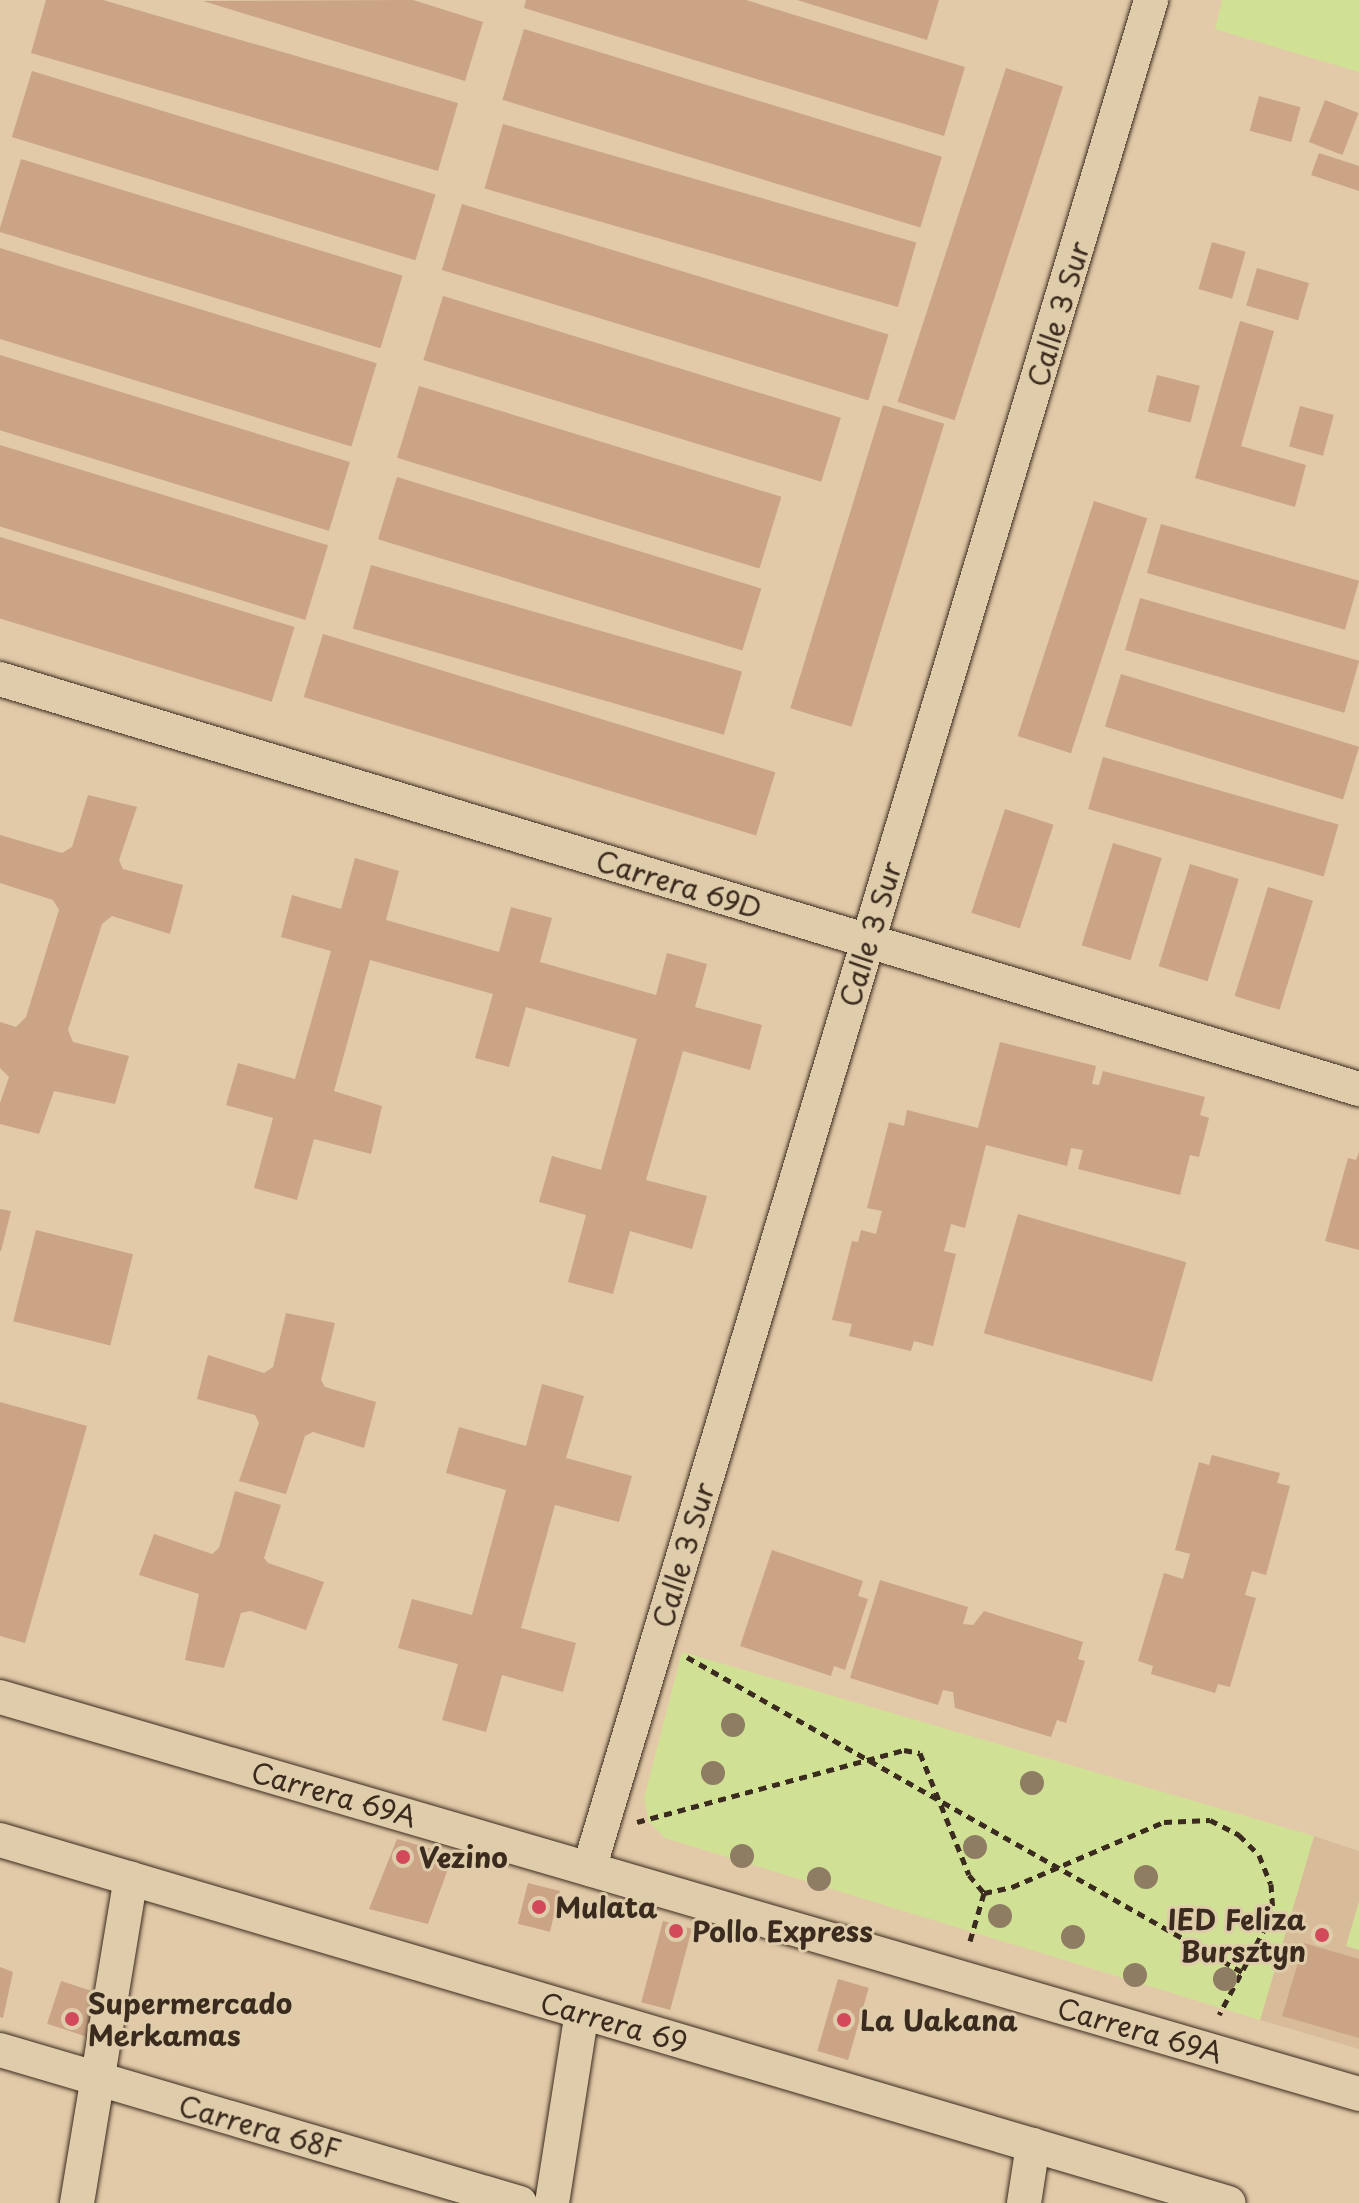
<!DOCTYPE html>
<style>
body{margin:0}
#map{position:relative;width:1359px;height:2203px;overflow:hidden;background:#e2caa8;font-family:"Playpen Sans",sans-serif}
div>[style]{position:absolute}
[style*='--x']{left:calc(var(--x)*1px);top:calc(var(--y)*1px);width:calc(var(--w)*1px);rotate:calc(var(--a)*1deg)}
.built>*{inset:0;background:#d8bc9a}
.green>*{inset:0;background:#d0e195}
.building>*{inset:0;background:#caa484;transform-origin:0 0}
.path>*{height:5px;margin-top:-2.5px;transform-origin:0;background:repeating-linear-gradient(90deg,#3b2a1e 0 8px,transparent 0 14px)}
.roads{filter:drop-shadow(0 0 2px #3b2a1e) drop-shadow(0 0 2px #3b2a1e)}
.street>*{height:34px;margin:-17px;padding:0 17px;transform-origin:17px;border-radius:17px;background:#dfccaa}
.trees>*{width:24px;height:24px;margin:-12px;border-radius:50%;background:#8e7c63}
.dots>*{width:22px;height:22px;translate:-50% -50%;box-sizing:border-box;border:4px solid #dfccaa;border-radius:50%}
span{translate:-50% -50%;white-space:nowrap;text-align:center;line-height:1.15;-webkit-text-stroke:6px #dfccaa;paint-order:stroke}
.street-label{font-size:28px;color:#3b2a1e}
.poi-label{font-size:28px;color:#3b2a1e;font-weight:700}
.left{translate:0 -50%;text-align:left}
.right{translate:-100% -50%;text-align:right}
</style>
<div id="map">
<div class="built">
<i style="clip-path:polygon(1314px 1836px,1359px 1851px,1359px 2049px,1260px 2020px)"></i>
</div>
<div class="green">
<i style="clip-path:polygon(1222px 0,1359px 0,1359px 72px,1215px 29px)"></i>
<i style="clip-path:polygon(682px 1652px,1314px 1836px,1260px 2020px,665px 1838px,649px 1822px,644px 1798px)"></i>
<i style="clip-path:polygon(1359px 1902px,1359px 1950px,1346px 1946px)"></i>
</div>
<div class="building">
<i style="clip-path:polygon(46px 0,103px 0,458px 103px,438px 171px,31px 53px)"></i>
<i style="clip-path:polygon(413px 0,483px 22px,465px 81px,203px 1px)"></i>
<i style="clip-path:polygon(526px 0,746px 0,965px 67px,944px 136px,524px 8px)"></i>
<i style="clip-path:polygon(797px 0,939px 0,927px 40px)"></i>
<i style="left:524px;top:29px;width:437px;height:74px;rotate:17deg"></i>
<i style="left:1006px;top:68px;width:60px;height:351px;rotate:18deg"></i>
<i style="left:32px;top:71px;width:422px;height:69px;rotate:17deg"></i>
<i style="left:1259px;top:96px;width:43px;height:36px;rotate:15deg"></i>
<i style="left:1325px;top:100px;width:36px;height:45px;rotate:21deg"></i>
<i style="left:503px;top:124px;width:430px;height:67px;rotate:16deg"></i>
<i style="clip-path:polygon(1319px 153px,1359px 166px,1359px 191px,1311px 175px)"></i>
<i style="left:21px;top:159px;width:399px;height:76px;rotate:17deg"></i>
<i style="left:462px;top:204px;width:446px;height:69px;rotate:17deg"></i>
<i style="left:1212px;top:242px;width:35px;height:49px;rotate:16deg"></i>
<i style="left:0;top:248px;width:394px;height:87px;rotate:17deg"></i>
<i style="left:1257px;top:268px;width:54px;height:39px;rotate:16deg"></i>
<i style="left:443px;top:296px;width:416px;height:67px;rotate:17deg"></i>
<i style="clip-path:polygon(1240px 321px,1274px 331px,1241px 446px,1306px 465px,1295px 507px,1195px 478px)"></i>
<i style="left:0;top:355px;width:366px;height:72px;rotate:17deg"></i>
<i style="left:1157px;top:375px;width:44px;height:38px;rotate:14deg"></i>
<i style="left:419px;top:386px;width:379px;height:75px;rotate:17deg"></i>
<i style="left:883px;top:405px;width:64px;height:317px;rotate:17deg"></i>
<i style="left:1300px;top:406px;width:35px;height:42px;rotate:15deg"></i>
<i style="left:0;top:445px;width:343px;height:78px;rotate:17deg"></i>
<i style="left:397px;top:477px;width:381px;height:65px;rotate:17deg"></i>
<i style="left:1094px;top:501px;width:56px;height:247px;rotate:18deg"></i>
<i style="left:1161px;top:524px;width:206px;height:51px;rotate:16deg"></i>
<i style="left:0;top:537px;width:308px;height:78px;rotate:17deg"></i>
<i style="left:371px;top:565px;width:386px;height:66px;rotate:16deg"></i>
<i style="left:1140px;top:598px;width:228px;height:54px;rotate:16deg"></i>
<i style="left:323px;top:634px;width:473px;height:66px;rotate:17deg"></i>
<i style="left:1121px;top:674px;width:249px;height:55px;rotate:17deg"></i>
<i style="left:1103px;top:757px;width:245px;height:54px;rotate:16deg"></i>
<i style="clip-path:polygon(88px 795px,137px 807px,119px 860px,123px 869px,183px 885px,170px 934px,112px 916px,102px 924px,68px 1030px,73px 1042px,129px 1056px,115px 1104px,54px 1091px,39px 1134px,0 1124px,0 1103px,9px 1077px,0 1068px,0 1022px,16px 1027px,26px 1017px,59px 910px,53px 900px,0 883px,0 835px,62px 853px,72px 847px)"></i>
<i style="left:1005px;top:809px;width:51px;height:109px;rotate:18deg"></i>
<i style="left:1113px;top:843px;width:51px;height:107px;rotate:17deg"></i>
<i style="clip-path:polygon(355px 858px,399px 871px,386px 920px,499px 952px,511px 907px,552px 918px,540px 962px,656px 995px,667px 953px,707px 964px,695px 1007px,762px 1025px,750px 1070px,683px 1051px,646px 1180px,707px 1196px,692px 1249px,630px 1231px,613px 1294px,568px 1282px,586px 1215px,539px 1202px,552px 1156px,601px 1170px,637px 1039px,526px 1007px,509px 1067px,475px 1058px,493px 994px,370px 960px,334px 1091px,382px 1106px,371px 1154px,314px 1139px,297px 1200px,254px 1188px,273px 1118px,226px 1105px,238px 1063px,295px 1079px,331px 951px,281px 937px,292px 895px,341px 909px)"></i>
<i style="left:1190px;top:864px;width:51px;height:107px;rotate:17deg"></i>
<i style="left:1268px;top:887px;width:47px;height:114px;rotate:17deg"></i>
<i style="clip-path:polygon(1000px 1042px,1096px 1066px,1092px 1084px,1099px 1085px,1103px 1071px,1205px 1097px,1200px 1115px,1209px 1118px,1199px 1157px,1190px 1155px,1180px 1195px,1078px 1169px,1083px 1150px,1071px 1148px,1067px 1166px,986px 1145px,965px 1228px,951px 1224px,947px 1240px,944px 1251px,956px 1254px,933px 1346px,914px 1341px,911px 1351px,849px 1336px,852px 1324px,832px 1320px,852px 1241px,858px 1242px,861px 1230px,876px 1234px,879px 1222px,882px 1211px,867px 1208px,889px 1122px,904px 1126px,907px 1110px,978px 1128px)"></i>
<i style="clip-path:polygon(1359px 1152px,1359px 1250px,1325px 1241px,1348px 1158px,1356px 1160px)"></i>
<i style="clip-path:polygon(0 1209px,11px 1211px,1px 1251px,0 1251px)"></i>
<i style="left:1018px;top:1214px;width:175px;height:124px;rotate:16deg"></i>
<i style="left:36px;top:1230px;width:100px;height:94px;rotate:14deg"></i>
<i style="clip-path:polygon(286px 1313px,335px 1323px,321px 1380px,325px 1387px,376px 1402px,364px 1448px,313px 1432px,305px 1436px,286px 1494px,239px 1481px,259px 1423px,255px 1415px,197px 1399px,208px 1355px,264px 1373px,273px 1367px)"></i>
<i style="clip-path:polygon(542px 1384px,584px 1396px,566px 1458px,632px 1476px,619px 1522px,555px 1505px,521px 1628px,576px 1643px,563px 1692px,502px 1675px,486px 1732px,442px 1720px,458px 1664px,398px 1648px,412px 1599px,472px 1615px,506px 1490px,446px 1473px,459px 1427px,526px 1446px)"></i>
<i style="clip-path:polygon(0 1402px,87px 1426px,25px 1643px,0 1636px)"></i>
<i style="clip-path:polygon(1212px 1455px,1280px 1473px,1277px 1483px,1290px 1486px,1266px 1575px,1252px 1571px,1245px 1595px,1256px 1598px,1230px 1687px,1218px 1684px,1215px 1693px,1151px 1674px,1153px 1666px,1138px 1661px,1164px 1573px,1183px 1579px,1190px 1554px,1175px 1550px,1199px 1462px,1209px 1465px)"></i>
<i style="clip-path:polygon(235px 1491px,281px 1505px,264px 1558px,268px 1563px,324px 1582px,306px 1630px,250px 1611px,241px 1613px,224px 1668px,185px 1660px,199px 1594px,139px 1575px,154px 1534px,212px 1554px,219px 1548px)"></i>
<i style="clip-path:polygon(772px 1550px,863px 1581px,858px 1596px,868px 1599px,845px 1670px,834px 1666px,831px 1676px,740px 1646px)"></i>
<i style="clip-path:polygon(880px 1580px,968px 1607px,963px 1624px,973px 1625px,984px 1611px,1083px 1642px,1078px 1659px,1085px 1661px,1066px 1723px,1057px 1720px,1051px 1737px,955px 1708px,953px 1692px,943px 1690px,938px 1705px,850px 1678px)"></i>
<i style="clip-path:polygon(397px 1839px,453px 1855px,428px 1924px,369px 1909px)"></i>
<i style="left:528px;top:1883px;width:33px;height:42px;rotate:14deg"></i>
<i style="left:663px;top:1921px;width:30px;height:84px;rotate:15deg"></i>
<i style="clip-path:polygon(1304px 1943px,1359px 1959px,1359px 2038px,1282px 2016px)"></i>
<i style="clip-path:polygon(0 1967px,13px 1972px,3px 2018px,0 2017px)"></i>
<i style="left:838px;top:1979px;width:32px;height:75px;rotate:16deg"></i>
<i style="left:61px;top:1981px;width:43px;height:45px;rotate:18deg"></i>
</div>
<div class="path">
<i style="--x:687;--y:1657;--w:640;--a:29.57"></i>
<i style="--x:637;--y:1822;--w:277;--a:-15.1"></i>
<i style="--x:904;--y:1750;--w:16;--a:11"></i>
<i style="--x:920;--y:1753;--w:131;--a:68.1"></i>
<i style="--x:969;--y:1875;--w:23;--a:50"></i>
<i style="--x:984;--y:1893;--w:29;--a:-12"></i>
<i style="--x:1012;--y:1887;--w:165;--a:-23.2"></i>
<i style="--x:1164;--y:1822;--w:46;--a:-2.5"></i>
<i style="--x:1210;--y:1820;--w:33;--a:27"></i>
<i style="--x:1239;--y:1835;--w:28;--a:45"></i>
<i style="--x:1259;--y:1855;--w:31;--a:68"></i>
<i style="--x:1271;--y:1884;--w:29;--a:86"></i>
<i style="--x:1273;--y:1913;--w:115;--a:117.9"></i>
<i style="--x:970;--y:1941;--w:50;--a:-73.7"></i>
</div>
<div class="roads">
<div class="street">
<i style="--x:0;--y:679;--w:1420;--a:16.79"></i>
<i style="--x:0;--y:1697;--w:1416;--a:16.28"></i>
<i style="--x:0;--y:1840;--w:1281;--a:16.46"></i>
<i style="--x:589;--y:1869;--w:1952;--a:-73.26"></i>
<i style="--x:0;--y:2050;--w:542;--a:16.4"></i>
<i style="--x:77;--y:2203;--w:329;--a:-80.6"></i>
<i style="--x:552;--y:2203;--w:193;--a:-81.1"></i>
<i style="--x:1024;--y:2203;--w:59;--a:-81.2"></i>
</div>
</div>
<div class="trees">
<i style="left:733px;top:1725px"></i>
<i style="left:713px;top:1773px"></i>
<i style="left:1032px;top:1783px"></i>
<i style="left:975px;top:1847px"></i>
<i style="left:742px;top:1856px"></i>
<i style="left:1146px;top:1877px"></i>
<i style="left:819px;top:1879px"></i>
<i style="left:1000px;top:1916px"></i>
<i style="left:1073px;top:1937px"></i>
<i style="left:1135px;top:1975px"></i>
<i style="left:1225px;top:1979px"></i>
</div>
<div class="dots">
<i style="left:403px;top:1857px;background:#d1495b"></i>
<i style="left:539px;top:1907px;background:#d1495b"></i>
<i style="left:676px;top:1931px;background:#d1495b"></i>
<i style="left:1322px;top:1935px;background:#d1495b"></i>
<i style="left:72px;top:2019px;background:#d1495b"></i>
<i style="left:844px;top:2020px;background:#d1495b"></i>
</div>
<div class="street-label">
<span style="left:1058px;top:314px;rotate:-73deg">Calle 3 Sur</span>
<span style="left:679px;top:884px;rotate:17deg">Carrera 69D</span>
<span style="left:870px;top:934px;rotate:-73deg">Calle 3 Sur</span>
<span style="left:683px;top:1555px;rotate:-73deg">Calle 3 Sur</span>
<span style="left:334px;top:1794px;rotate:16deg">Carrera 69A</span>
<span style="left:614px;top:2022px;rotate:16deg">Carrera 69</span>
<span style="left:1140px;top:2030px;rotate:16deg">Carrera 69A</span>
<span style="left:260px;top:2127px;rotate:16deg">Carrera 68F</span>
</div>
<div class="poi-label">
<span class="left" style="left:419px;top:1857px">Vezino</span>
<span class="left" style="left:555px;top:1907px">Mulata</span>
<span class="right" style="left:1306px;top:1935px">IED Feliza<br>Bursztyn</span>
<span class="left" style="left:692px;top:1931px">Pollo Express</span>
<span class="left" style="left:88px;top:2019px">Supermercado<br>Merkamas</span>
<span class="left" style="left:860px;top:2020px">La Uakana</span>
</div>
</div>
